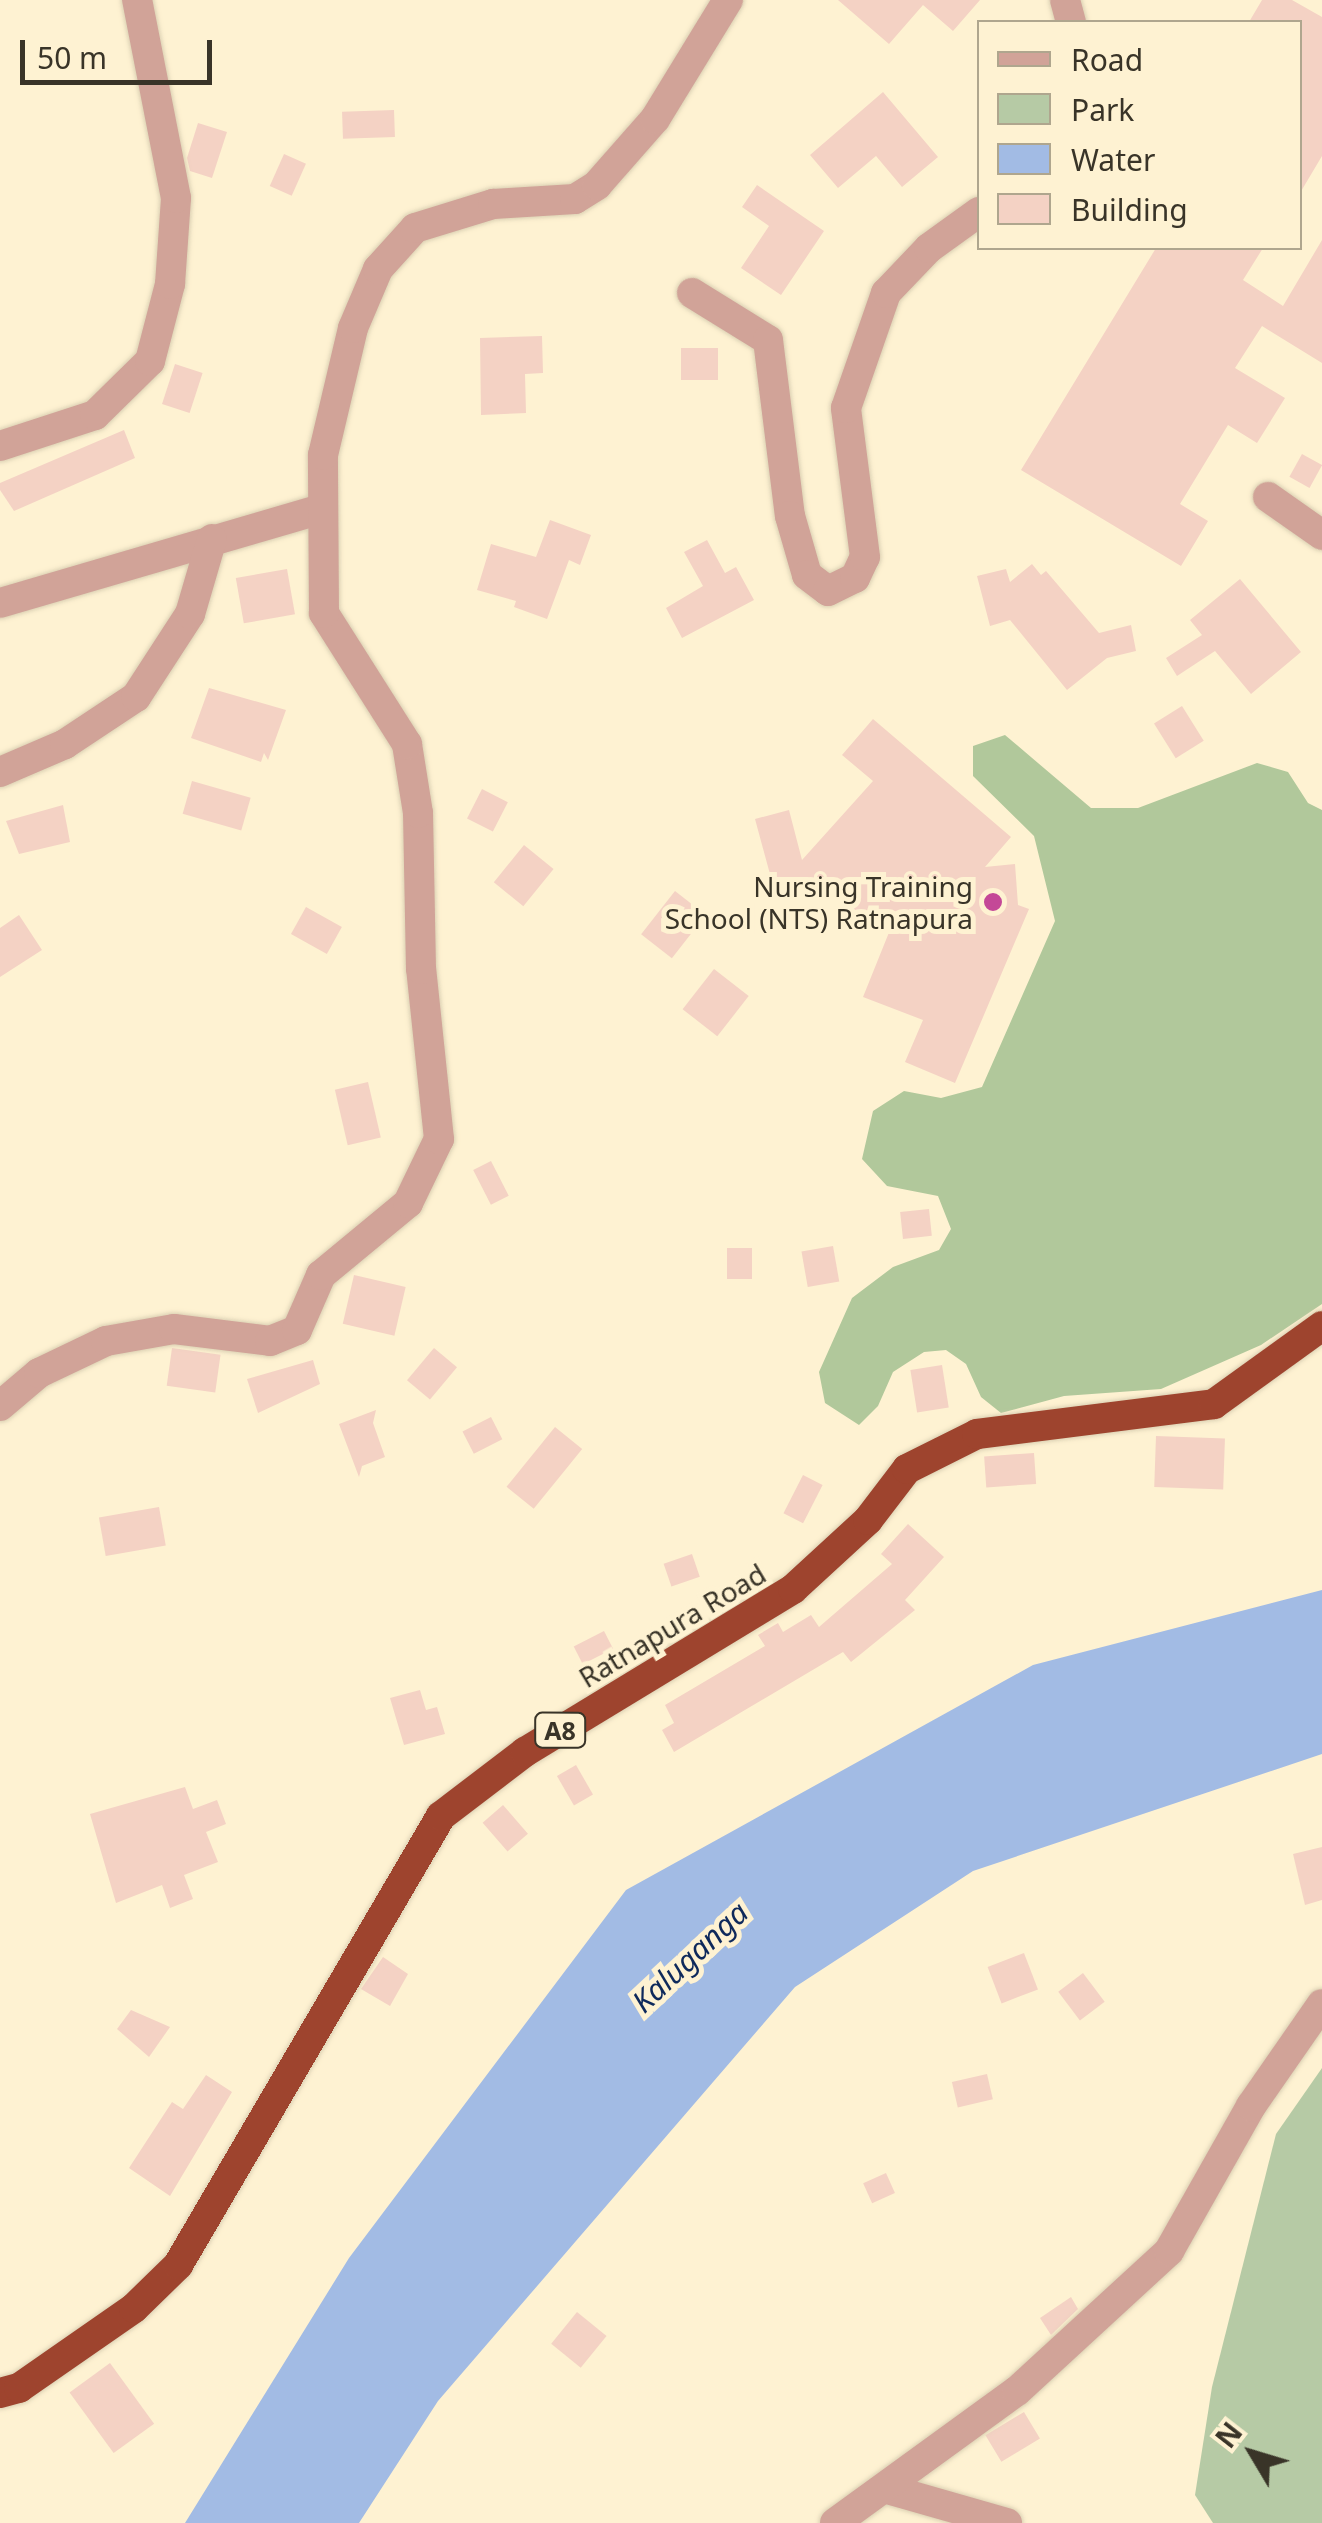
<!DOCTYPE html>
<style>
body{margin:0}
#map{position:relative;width:1322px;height:2523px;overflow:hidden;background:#fef2d2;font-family:"Noto Sans",sans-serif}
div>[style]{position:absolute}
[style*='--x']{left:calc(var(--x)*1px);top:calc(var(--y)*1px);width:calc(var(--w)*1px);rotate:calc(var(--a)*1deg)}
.green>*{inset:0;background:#b6caa5}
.forest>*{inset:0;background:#b1c89b}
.water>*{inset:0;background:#a2bbe4}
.building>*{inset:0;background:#f4d2c4;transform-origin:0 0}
.roads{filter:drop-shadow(0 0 2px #dbd0b3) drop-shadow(0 0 2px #dbd0b3)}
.minor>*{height:30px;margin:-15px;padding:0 15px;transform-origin:15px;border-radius:15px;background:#d1a398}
.highway>*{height:30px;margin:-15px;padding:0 15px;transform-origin:15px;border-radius:15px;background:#9e442e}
.dots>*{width:28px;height:28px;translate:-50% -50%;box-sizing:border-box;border:5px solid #fef2d2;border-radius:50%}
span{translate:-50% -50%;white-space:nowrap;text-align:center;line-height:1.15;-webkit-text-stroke:10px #fef2d2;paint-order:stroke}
.shield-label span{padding:2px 8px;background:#fef2d2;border:2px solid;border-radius:8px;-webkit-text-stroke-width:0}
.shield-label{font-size:25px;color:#393428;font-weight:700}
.poi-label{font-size:28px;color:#393428}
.right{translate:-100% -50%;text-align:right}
.street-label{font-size:28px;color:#393428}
.water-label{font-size:30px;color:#0e295b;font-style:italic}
.legend{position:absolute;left:977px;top:20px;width:325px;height:230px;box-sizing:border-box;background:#fef2d2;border:2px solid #afa68e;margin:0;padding:12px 18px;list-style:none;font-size:30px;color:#393428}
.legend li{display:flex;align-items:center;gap:20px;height:50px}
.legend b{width:50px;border:2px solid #afa68e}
.north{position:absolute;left:1202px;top:2403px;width:100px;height:100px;-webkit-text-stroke:8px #fef2d2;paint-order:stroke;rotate:308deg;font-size:28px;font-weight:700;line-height:40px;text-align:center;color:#393428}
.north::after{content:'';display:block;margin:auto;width:35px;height:45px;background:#393428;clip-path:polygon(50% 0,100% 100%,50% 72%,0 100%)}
.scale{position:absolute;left:20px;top:40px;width:192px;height:45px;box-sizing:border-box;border:5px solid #393428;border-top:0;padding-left:12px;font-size:30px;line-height:35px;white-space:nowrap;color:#393428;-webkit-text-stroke:8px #fef2d2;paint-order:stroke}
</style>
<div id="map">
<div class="green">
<i style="clip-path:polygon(1322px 2068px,1322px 2523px,1213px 2523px,1195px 2495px,1212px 2387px,1276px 2134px)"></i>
</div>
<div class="forest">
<i style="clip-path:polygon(1005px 735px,1091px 808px,1138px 808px,1257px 763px,1288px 772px,1308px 803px,1322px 810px,1322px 1304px,1261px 1345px,1161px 1389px,1064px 1396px,1001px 1413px,981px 1397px,966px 1364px,946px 1350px,924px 1352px,893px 1372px,878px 1406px,859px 1425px,825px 1403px,819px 1372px,852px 1298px,893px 1267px,939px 1250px,951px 1229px,938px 1196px,887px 1186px,862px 1159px,873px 1111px,904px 1091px,941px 1098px,982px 1087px,1055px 921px,1034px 836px,973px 776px,973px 746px)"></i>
</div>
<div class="water">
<i style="clip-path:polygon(1322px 1590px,1322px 1754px,973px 1871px,795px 1987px,438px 2401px,359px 2523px,185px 2523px,349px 2258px,626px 1890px,1033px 1665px)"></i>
</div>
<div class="building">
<i style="clip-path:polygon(838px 0,980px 0,953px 31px,923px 5px,889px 44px)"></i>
<i style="clip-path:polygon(1262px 0,1292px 0,1322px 17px,1322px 156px,1300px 193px,1300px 22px,1249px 22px)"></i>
<i style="clip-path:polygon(883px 92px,938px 157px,902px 187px,876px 156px,838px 188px,810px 155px)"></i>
<i style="left:394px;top:110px;width:27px;height:52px;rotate:88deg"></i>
<i style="clip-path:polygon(198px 123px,227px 132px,212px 178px,190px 171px,187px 158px)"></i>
<i style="left:284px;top:154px;width:24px;height:35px;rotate:24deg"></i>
<i style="clip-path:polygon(757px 185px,824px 231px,781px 295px,741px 268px,769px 226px,742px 207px)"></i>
<i style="clip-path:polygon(1322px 240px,1322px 363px,1262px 326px,1235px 368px,1285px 398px,1257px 443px,1228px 425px,1180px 504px,1208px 521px,1181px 566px,1021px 470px,1156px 248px,1263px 248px,1243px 280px,1283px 306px)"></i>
<i style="clip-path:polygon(542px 336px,543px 373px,525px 374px,526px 413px,481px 415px,480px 338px)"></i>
<i style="left:681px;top:348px;width:37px;height:32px"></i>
<i style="left:175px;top:364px;width:29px;height:42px;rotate:18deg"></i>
<i style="clip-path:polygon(124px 430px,135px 458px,14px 511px,0 490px,0 483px)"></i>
<i style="left:1302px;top:454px;width:23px;height:26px;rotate:29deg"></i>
<i style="clip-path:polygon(550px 520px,591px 535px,580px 565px,569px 560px,547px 619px,514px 607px,516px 601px,477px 590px,491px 544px,536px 557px)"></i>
<i style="clip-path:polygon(707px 540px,725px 573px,736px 567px,754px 600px,682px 638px,666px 608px,703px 586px,684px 552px)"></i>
<i style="clip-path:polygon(1032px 564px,1041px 575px,1046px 571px,1099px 633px,1131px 625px,1136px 651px,1107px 658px,1067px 690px,1010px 620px,990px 626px,977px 576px,1006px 569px,1010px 582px)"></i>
<i style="left:287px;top:569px;width:46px;height:52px;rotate:80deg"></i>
<i style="clip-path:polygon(1240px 579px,1301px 652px,1251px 694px,1215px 651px,1177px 676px,1166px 658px,1202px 635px,1190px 620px)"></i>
<i style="clip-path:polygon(209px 688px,286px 710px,268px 760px,264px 753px,261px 762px,191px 738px)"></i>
<i style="left:1182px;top:706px;width:41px;height:33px;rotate:58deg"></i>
<i style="clip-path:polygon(873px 719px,1011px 837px,985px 867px,1015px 864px,1018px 905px,1029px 909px,955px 1083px,905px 1062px,923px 1020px,863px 997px,894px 920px,851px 928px,843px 882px,777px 900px,755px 819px,789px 810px,802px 860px,873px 781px,842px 755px)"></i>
<i style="left:192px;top:781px;width:61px;height:34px;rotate:16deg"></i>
<i style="left:482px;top:789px;width:29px;height:33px;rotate:27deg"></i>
<i style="clip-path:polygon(63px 805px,70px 842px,19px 854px,6px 821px)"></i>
<i style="left:524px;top:845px;width:38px;height:48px;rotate:39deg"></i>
<i style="left:675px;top:891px;width:39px;height:55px;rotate:38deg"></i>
<i style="left:306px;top:907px;width:41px;height:31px;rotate:29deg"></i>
<i style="clip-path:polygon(19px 915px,42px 950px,0 977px,0 928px)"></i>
<i style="left:714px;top:969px;width:44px;height:51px;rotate:38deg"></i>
<i style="left:368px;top:1082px;width:57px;height:34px;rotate:77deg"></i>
<i style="left:491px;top:1161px;width:39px;height:20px;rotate:63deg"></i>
<i style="left:929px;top:1209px;width:27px;height:29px;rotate:84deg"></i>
<i style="left:833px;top:1246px;width:36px;height:32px;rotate:80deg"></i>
<i style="left:752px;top:1248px;width:31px;height:25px;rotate:90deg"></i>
<i style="left:354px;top:1275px;width:53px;height:50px;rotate:13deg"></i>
<i style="left:172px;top:1348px;width:49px;height:38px;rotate:8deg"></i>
<i style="left:434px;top:1348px;width:30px;height:42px;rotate:40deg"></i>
<i style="clip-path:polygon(313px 1360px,320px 1384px,258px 1413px,247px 1379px)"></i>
<i style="left:942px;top:1365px;width:43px;height:32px;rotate:81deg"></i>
<i style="clip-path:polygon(376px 1410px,373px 1423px,385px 1457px,362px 1466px,359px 1477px,339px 1424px)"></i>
<i style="left:491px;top:1417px;width:25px;height:32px;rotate:63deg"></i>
<i style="left:555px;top:1427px;width:35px;height:77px;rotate:39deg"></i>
<i style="left:1156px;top:1436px;width:69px;height:51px;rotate:2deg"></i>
<i style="left:1034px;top:1453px;width:31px;height:50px;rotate:86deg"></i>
<i style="left:803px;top:1475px;width:22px;height:43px;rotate:27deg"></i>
<i style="left:159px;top:1507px;width:39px;height:61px;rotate:80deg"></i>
<i style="clip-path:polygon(908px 1524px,944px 1557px,905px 1600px,915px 1610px,851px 1662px,843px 1652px,674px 1752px,662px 1730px,674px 1723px,665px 1705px,765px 1646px,758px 1635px,778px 1623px,783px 1632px,811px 1615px,819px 1627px,892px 1564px,881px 1554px)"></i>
<i style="left:692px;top:1554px;width:24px;height:30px;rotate:71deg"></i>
<i style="left:604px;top:1631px;width:20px;height:34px;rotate:63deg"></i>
<i style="clip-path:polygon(420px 1690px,426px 1710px,437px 1707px,445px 1734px,404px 1745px,390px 1698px)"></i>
<i style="left:576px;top:1765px;width:34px;height:22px;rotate:60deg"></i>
<i style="clip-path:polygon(185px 1787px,193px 1809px,217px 1800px,226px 1824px,206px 1832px,218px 1862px,184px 1875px,193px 1899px,170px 1908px,162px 1885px,116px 1903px,90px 1814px)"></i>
<i style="left:503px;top:1805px;width:38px;height:27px;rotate:49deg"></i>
<i style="clip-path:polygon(1322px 1847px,1322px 1900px,1305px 1905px,1293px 1854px)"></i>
<i style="left:1024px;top:1953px;width:39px;height:39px;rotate:69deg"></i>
<i style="clip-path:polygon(383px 1957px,408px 1974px,390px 2006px,361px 1989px)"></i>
<i style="left:1083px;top:1973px;width:36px;height:31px;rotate:53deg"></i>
<i style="clip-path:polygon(131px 2010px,170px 2027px,149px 2057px,117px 2029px)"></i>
<i style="left:987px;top:2074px;width:26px;height:36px;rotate:77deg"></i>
<i style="clip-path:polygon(206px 2075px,232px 2092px,170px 2196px,129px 2168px,172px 2102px,183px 2109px)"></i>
<i style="left:886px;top:2173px;width:22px;height:25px;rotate:66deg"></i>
<i style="clip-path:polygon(1071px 2297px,1078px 2309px,1051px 2335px,1040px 2318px)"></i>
<i style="left:577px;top:2312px;width:38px;height:41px;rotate:39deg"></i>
<i style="left:110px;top:2363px;width:75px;height:50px;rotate:54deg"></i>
<i style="left:1024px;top:2412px;width:31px;height:45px;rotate:59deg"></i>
</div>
<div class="roads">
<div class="minor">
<i style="--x:1065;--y:0;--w:23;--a:75"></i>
<i style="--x:692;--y:293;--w:89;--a:31.7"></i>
<i style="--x:768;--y:340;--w:177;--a:82.9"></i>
<i style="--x:790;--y:516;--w:61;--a:73.9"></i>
<i style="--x:807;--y:575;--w:26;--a:37"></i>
<i style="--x:828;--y:591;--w:30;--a:-26"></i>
<i style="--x:855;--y:578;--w:23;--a:-65"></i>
<i style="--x:865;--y:557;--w:150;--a:-97.3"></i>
<i style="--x:846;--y:408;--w:122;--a:-70.8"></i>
<i style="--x:886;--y:293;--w:62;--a:-46.3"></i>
<i style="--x:929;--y:248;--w:62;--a:-35.8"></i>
<i style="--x:0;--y:446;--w:100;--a:-18.1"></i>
<i style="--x:95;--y:415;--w:77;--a:-44.5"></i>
<i style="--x:150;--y:361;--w:80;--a:-75.4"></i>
<i style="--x:170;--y:284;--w:86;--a:-86"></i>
<i style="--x:176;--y:198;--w:202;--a:-101.1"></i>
<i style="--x:1268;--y:497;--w:66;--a:35.1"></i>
<i style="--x:0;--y:603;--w:335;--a:-16.3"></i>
<i style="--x:0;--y:772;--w:71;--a:-23.3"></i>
<i style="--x:65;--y:744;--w:85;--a:-33.5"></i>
<i style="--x:136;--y:697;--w:99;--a:-57"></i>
<i style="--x:190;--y:614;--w:78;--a:-73.7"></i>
<i style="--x:0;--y:1406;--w:51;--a:-40.2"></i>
<i style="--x:39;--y:1373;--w:74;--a:-25.5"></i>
<i style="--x:106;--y:1341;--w:69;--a:-10"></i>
<i style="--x:174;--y:1329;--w:97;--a:7.1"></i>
<i style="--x:270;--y:1341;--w:29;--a:-22"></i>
<i style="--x:297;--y:1330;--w:60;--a:-66.4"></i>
<i style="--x:321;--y:1275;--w:113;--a:-39.6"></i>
<i style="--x:408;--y:1203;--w:71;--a:-64.2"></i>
<i style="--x:439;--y:1139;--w:171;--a:-96"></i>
<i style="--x:421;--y:969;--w:156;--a:-91.1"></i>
<i style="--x:418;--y:813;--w:70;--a:-99.1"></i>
<i style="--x:407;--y:744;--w:155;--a:-122.4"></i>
<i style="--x:324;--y:613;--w:158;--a:-90.4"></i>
<i style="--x:323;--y:455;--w:130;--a:-76.7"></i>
<i style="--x:353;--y:328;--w:64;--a:-67"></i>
<i style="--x:378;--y:269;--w:55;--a:-47.9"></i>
<i style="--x:415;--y:228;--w:82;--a:-17.1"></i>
<i style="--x:493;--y:204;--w:82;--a:-3.5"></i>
<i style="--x:575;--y:199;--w:26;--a:-32"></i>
<i style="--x:597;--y:185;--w:88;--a:-48.7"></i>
<i style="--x:655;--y:119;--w:140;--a:-58.5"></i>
<i style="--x:884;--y:2488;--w:128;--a:15.9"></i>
<i style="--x:835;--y:2523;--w:225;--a:-36"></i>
<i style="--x:1017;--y:2391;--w:207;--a:-42.6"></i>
<i style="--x:1169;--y:2251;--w:167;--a:-60.5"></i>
<i style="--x:1251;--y:2106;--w:124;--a:-55.2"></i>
</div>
<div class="highway">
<i style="--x:0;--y:2393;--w:20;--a:-15"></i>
<i style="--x:19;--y:2388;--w:140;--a:-34.8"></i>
<i style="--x:134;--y:2308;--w:62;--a:-44.3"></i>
<i style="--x:178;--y:2265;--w:520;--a:-59.64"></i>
<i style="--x:441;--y:1816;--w:106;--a:-37.3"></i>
<i style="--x:525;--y:1752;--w:314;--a:-31.3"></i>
<i style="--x:793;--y:1589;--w:102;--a:-42.6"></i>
<i style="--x:868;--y:1520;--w:64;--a:-52.6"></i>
<i style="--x:907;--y:1469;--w:78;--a:-26.6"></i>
<i style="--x:977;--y:1434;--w:239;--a:-7.2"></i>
<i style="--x:1214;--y:1404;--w:133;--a:-35.8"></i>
</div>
</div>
<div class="dots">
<i style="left:993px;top:902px;background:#c44897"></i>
</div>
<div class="shield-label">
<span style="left:560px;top:1730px">A8</span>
</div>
<div class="poi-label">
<span class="right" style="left:973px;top:902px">Nursing Training<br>School (NTS) Ratnapura</span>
</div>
<div class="street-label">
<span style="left:672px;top:1625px;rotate:-31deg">Ratnapura Road</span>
</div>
<div class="water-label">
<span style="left:690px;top:1957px;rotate:-43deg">Kaluganga</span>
</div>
<ul class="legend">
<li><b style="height:12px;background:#d1a398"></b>Road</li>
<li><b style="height:28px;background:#b6caa5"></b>Park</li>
<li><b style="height:28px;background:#a2bbe4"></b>Water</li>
<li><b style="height:28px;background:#f4d2c4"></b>Building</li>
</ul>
<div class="north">N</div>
<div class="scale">50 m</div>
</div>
